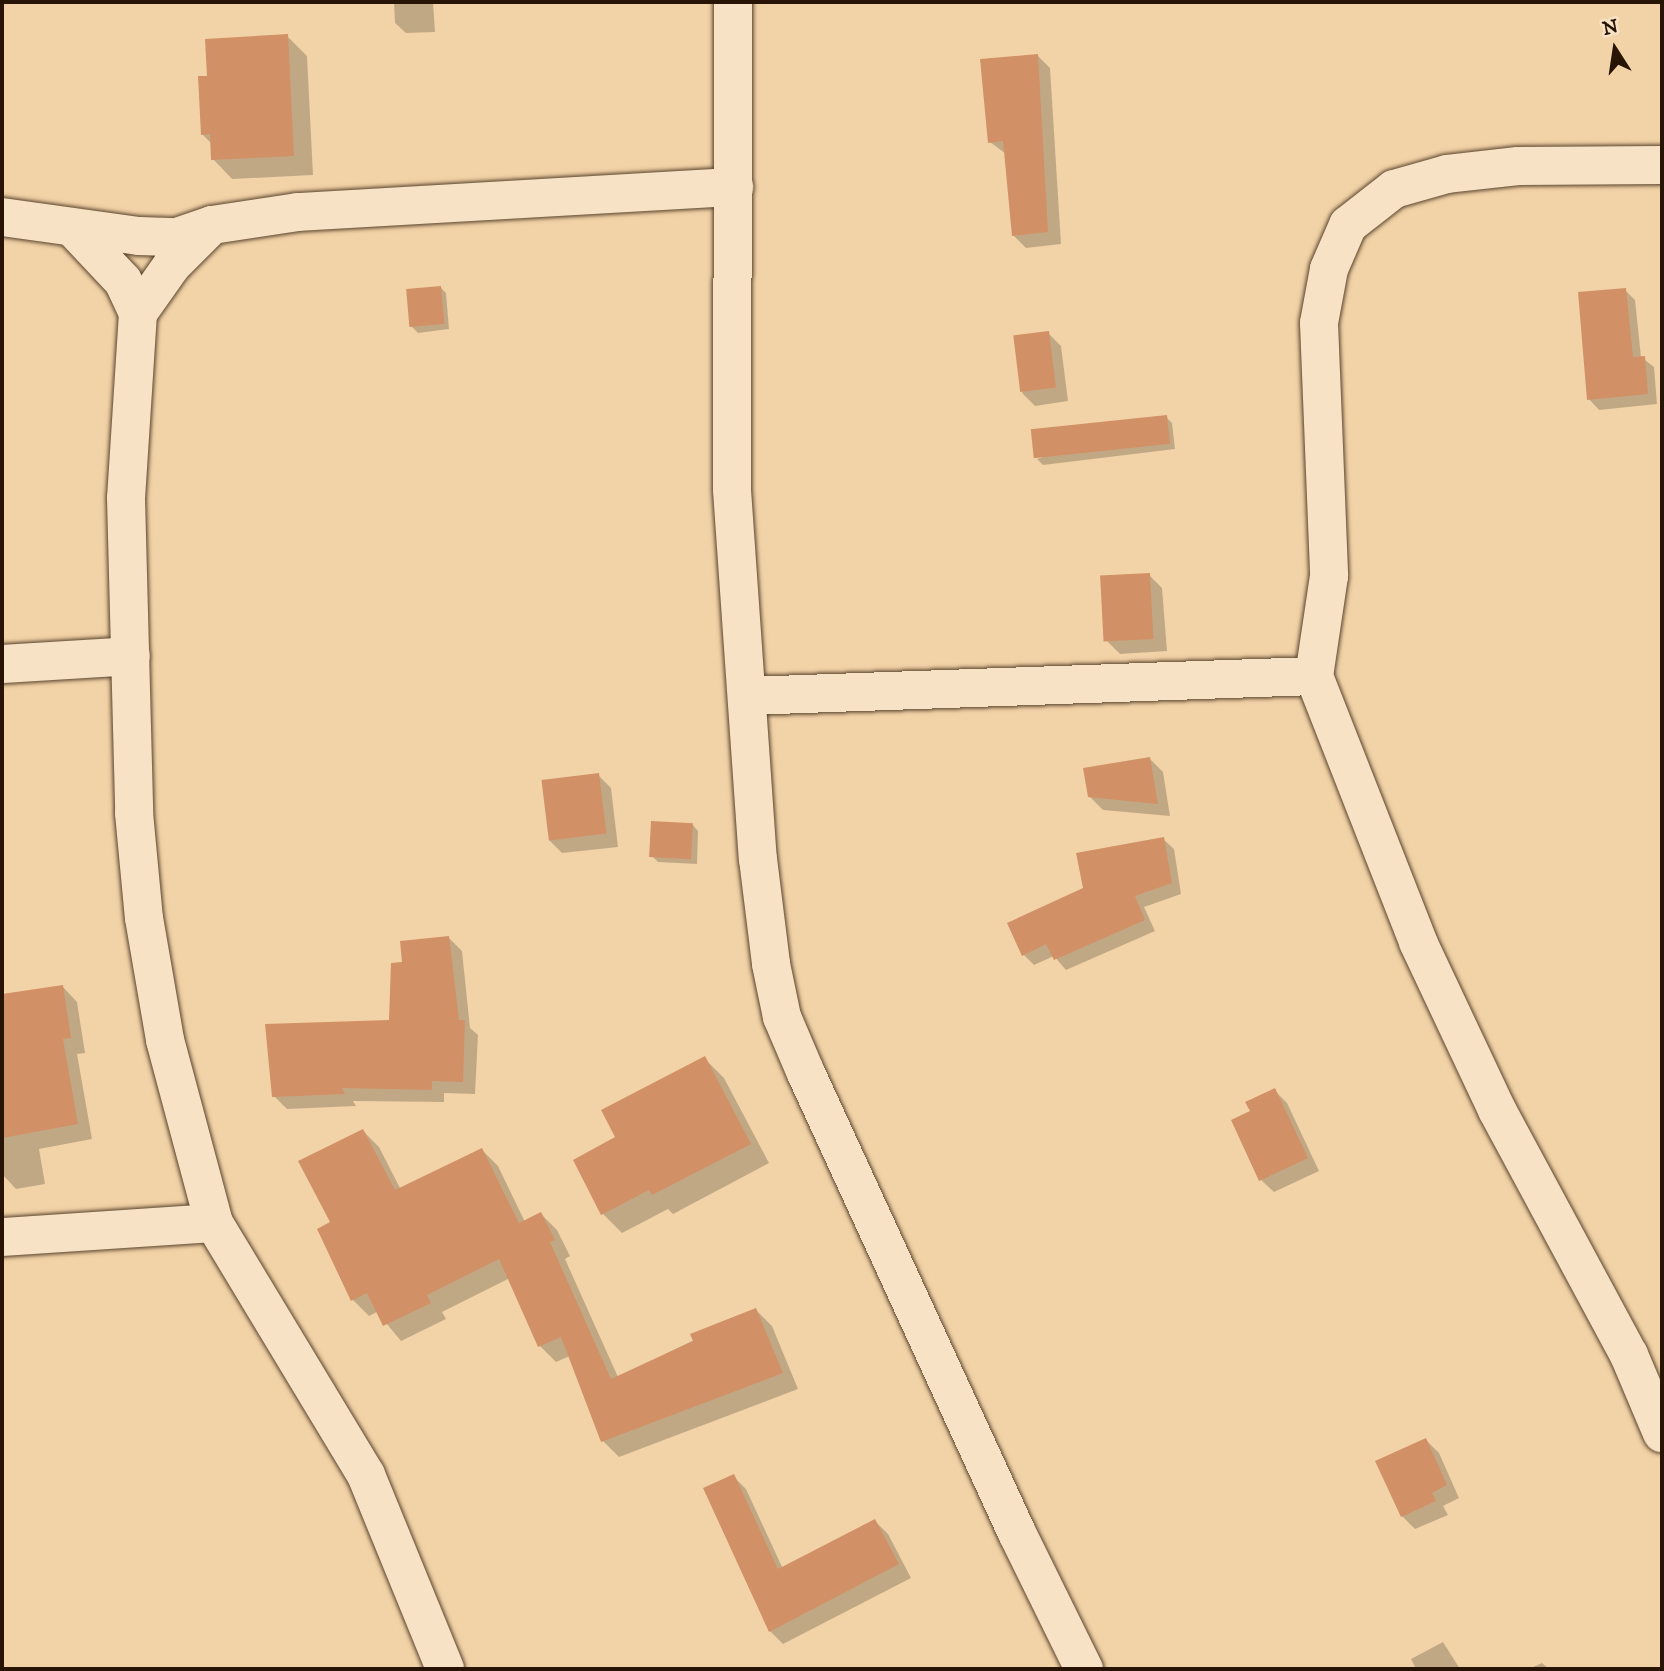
<!DOCTYPE html>
<style>
body{margin:0}
#map{position:relative;width:1664px;height:1671px;overflow:hidden;background:#f2d3a7;font-family:"IM FELL DW Pica",serif}
div>[style]{position:absolute}
[style*='--x']{left:calc(var(--x)*1px);top:calc(var(--y)*1px);width:calc(var(--w)*1px);rotate:calc(var(--a)*1deg)}
.shadow>*{inset:0;background:#0003}
.building>*{inset:0;background:#d29066;transform-origin:0 0}
.roads{filter:drop-shadow(0 0 2px #5a442d) drop-shadow(0 0 2px #5a442d)}
.street>*{height:38px;margin:-19px;padding:0 19px;transform-origin:19px;border-radius:19px;background:#f7e2c6}
span{translate:-50% -50%;white-space:nowrap;text-align:center;line-height:1.15;-webkit-text-stroke:6px #f7e2c6;paint-order:stroke}
.frame{position:absolute;inset:0;border:4px solid #281404;pointer-events:none}
.north{position:absolute;left:1580px;top:14px;width:70px;height:70px;-webkit-text-stroke:5px #f7e2c6;paint-order:stroke;rotate:348deg;font-size:19px;font-weight:700;line-height:28px;text-align:center;color:#281404}
.north::after{content:'';display:block;margin:auto;width:24px;height:32px;background:#281404;clip-path:polygon(50% 0,100% 100%,50% 72%,0 100%)}
</style>
<div id="map">
<div class="shadow">
<i style="clip-path:polygon(394px 2px,433px 2px,435px 32px,406px 33px,395px 23px)"></i>
<i style="clip-path:polygon(287px 36px,307px 56px,313px 175px,232px 179px,213px 159px,212px 144px,202px 134px,209px 77px)"></i>
<i style="clip-path:polygon(1037px 55px,1050px 68px,1061px 244px,1026px 248px,1013px 235px,1006px 154px,990px 142px)"></i>
<i style="clip-path:polygon(440px 287px,446px 293px,449px 329px,418px 333px,412px 327px)"></i>
<i style="clip-path:polygon(1625px 290px,1635px 300px,1641px 357px,1654px 367px,1657px 404px,1599px 410px,1589px 399px)"></i>
<i style="clip-path:polygon(1048px 333px,1061px 346px,1068px 401px,1035px 406px,1022px 393px)"></i>
<i style="clip-path:polygon(1166px 417px,1172px 423px,1175px 449px,1043px 465px,1037px 459px)"></i>
<i style="clip-path:polygon(1149px 575px,1162px 588px,1167px 651px,1120px 654px,1107px 641px)"></i>
<i style="clip-path:polygon(1150px 759px,1163px 772px,1170px 816px,1103px 810px,1090px 797px)"></i>
<i style="clip-path:polygon(598px 775px,611px 788px,618px 847px,562px 853px,549px 840px)"></i>
<i style="clip-path:polygon(692px 824px,698px 831px,697px 864px,658px 862px,652px 856px)"></i>
<i style="clip-path:polygon(1163px 839px,1174px 849px,1181px 894px,1144px 907px,1155px 931px,1066px 970px,1054px 956px,1034px 965px,1024px 955px,1085px 889px)"></i>
<i style="clip-path:polygon(449px 938px,462px 951px,470px 1028px,478px 1035px,475px 1094px,444px 1093px,444px 1102px,353px 1101px,356px 1106px,287px 1109px,274px 1096px,390px 1021px,404px 963px)"></i>
<i style="clip-path:polygon(63px 987px,77px 1002px,85px 1053px,77px 1054px,92px 1139px,39px 1149px,45px 1184px,16px 1189px,2px 1174px,2px 996px)"></i>
<i style="clip-path:polygon(704px 1058px,724px 1078px,769px 1163px,673px 1214px,668px 1209px,622px 1233px,603px 1214px)"></i>
<i style="clip-path:polygon(1274px 1090px,1287px 1103px,1319px 1171px,1274px 1192px,1261px 1180px,1252px 1112px)"></i>
<i style="clip-path:polygon(363px 1131px,379px 1147px,401px 1190px,482px 1150px,498px 1166px,525px 1222px,541px 1214px,557px 1230px,570px 1256px,565px 1259px,618px 1377px,756px 1310px,772px 1326px,798px 1389px,619px 1457px,603px 1441px,570px 1356px,556px 1362px,540px 1346px,510px 1278px,442px 1312px,446px 1319px,401px 1341px,377px 1312px,369px 1316px,353px 1300px,332px 1223px)"></i>
<i style="clip-path:polygon(1426px 1440px,1439px 1453px,1459px 1498px,1443px 1506px,1448px 1515px,1415px 1529px,1402px 1516px)"></i>
<i style="clip-path:polygon(733px 1476px,746px 1489px,783px 1569px,875px 1521px,888px 1534px,911px 1578px,783px 1644px,770px 1631px)"></i>
<i style="clip-path:polygon(1443px 1642px,1460px 1669px,1416px 1669px,1411px 1659px)"></i>
<i style="clip-path:polygon(1542px 1663px,1549px 1669px,1529px 1669px)"></i>
</div>
<div class="building">
<i style="clip-path:polygon(288px 34px,294px 156px,211px 160px,210px 134px,201px 135px,198px 76px,207px 76px,205px 39px)"></i>
<i style="clip-path:polygon(1038px 54px,1048px 232px,1012px 236px,1003px 141px,988px 143px,980px 59px)"></i>
<i style="left:441px;top:286px;width:38px;height:35px;rotate:85deg"></i>
<i style="clip-path:polygon(1626px 288px,1633px 357px,1645px 356px,1648px 394px,1587px 400px,1578px 292px)"></i>
<i style="left:1049px;top:331px;width:57px;height:36px;rotate:83deg"></i>
<i style="left:1167px;top:415px;width:29px;height:137px;rotate:84deg"></i>
<i style="left:1150px;top:573px;width:66px;height:50px;rotate:87deg"></i>
<i style="clip-path:polygon(1150px 757px,1158px 804px,1088px 797px,1083px 768px)"></i>
<i style="left:599px;top:773px;width:61px;height:58px;rotate:83deg"></i>
<i style="left:651px;top:821px;width:42px;height:36px;rotate:3deg"></i>
<i style="clip-path:polygon(1164px 837px,1172px 883px,1135px 896px,1145px 920px,1054px 960px,1046px 944px,1022px 956px,1007px 923px,1083px 888px,1076px 853px)"></i>
<i style="clip-path:polygon(449px 936px,459px 1020px,465px 1020px,463px 1082px,432px 1081px,432px 1090px,342px 1088px,345px 1094px,272px 1097px,265px 1024px,389px 1020px,391px 963px,402px 962px,400px 941px)"></i>
<i style="clip-path:polygon(63px 985px,71px 1038px,63px 1039px,78px 1124px,2px 1138px,2px 994px)"></i>
<i style="clip-path:polygon(705px 1056px,751px 1144px,652px 1195px,649px 1190px,601px 1215px,573px 1160px,615px 1137px,601px 1110px)"></i>
<i style="clip-path:polygon(1275px 1088px,1308px 1158px,1259px 1181px,1231px 1120px,1250px 1111px,1245px 1102px)"></i>
<i style="clip-path:polygon(363px 1129px,395px 1190px,482px 1148px,519px 1223px,541px 1212px,555px 1240px,550px 1242px,611px 1379px,693px 1341px,690px 1334px,756px 1308px,783px 1373px,601px 1442px,561px 1337px,538px 1347px,499px 1259px,427px 1295px,431px 1303px,383px 1326px,367px 1293px,351px 1301px,317px 1229px,330px 1222px,298px 1161px)"></i>
<i style="clip-path:polygon(1426px 1438px,1447px 1485px,1432px 1493px,1436px 1501px,1401px 1517px,1375px 1461px)"></i>
<i style="clip-path:polygon(734px 1474px,778px 1569px,875px 1519px,899px 1564px,769px 1632px,703px 1488px)"></i>
</div>
<div class="roads">
<div class="street">
<i style="--x:733;--y:2;--w:488;--a:90.1"></i>
<i style="--x:732;--y:490;--w:370;--a:86"></i>
<i style="--x:758;--y:859;--w:106;--a:82.9"></i>
<i style="--x:771;--y:964;--w:54;--a:78.3"></i>
<i style="--x:782;--y:1017;--w:59;--a:66.9"></i>
<i style="--x:805;--y:1071;--w:508;--a:65.35"></i>
<i style="--x:1017;--y:1533;--w:152;--a:63.8"></i>
<i style="--x:1662;--y:165;--w:144;--a:179.6"></i>
<i style="--x:1518;--y:166;--w:71;--a:173.6"></i>
<i style="--x:1447;--y:174;--w:55;--a:164.2"></i>
<i style="--x:1394;--y:189;--w:58;--a:142"></i>
<i style="--x:1348;--y:225;--w:48;--a:113.4"></i>
<i style="--x:1329;--y:269;--w:55;--a:100.5"></i>
<i style="--x:1319;--y:323;--w:253;--a:87.7"></i>
<i style="--x:1329;--y:576;--w:101;--a:98.5"></i>
<i style="--x:1314;--y:676;--w:286;--a:68.6"></i>
<i style="--x:1418;--y:942;--w:186;--a:64.8"></i>
<i style="--x:1497;--y:1110;--w:278;--a:61.7"></i>
<i style="--x:1629;--y:1355;--w:85;--a:67.1"></i>
<i style="--x:2;--y:217;--w:138;--a:7.9"></i>
<i style="--x:139;--y:236;--w:38;--a:2"></i>
<i style="--x:177;--y:237;--w:37;--a:-19"></i>
<i style="--x:212;--y:225;--w:87;--a:-8.6"></i>
<i style="--x:298;--y:212;--w:437;--a:-3.3"></i>
<i style="--x:212;--y:225;--w:57;--a:135"></i>
<i style="--x:172;--y:265;--w:59;--a:125.3"></i>
<i style="--x:138;--y:313;--w:185;--a:93.7"></i>
<i style="--x:126;--y:498;--w:315;--a:88.5"></i>
<i style="--x:134;--y:813;--w:105;--a:84.6"></i>
<i style="--x:144;--y:918;--w:124;--a:80.2"></i>
<i style="--x:165;--y:1040;--w:189;--a:75"></i>
<i style="--x:214;--y:1223;--w:294;--a:58.9"></i>
<i style="--x:366;--y:1475;--w:209;--a:67.8"></i>
<i style="--x:73;--y:228;--w:73;--a:46.7"></i>
<i style="--x:123;--y:281;--w:35;--a:65"></i>
<i style="--x:2;--y:664;--w:129;--a:-3.5"></i>
<i style="--x:747;--y:696;--w:567;--a:-2.02"></i>
<i style="--x:2;--y:1237;--w:212;--a:-3.8"></i>
</div>
</div>
<div class="frame"></div>
<div class="north">N</div>
</div>
